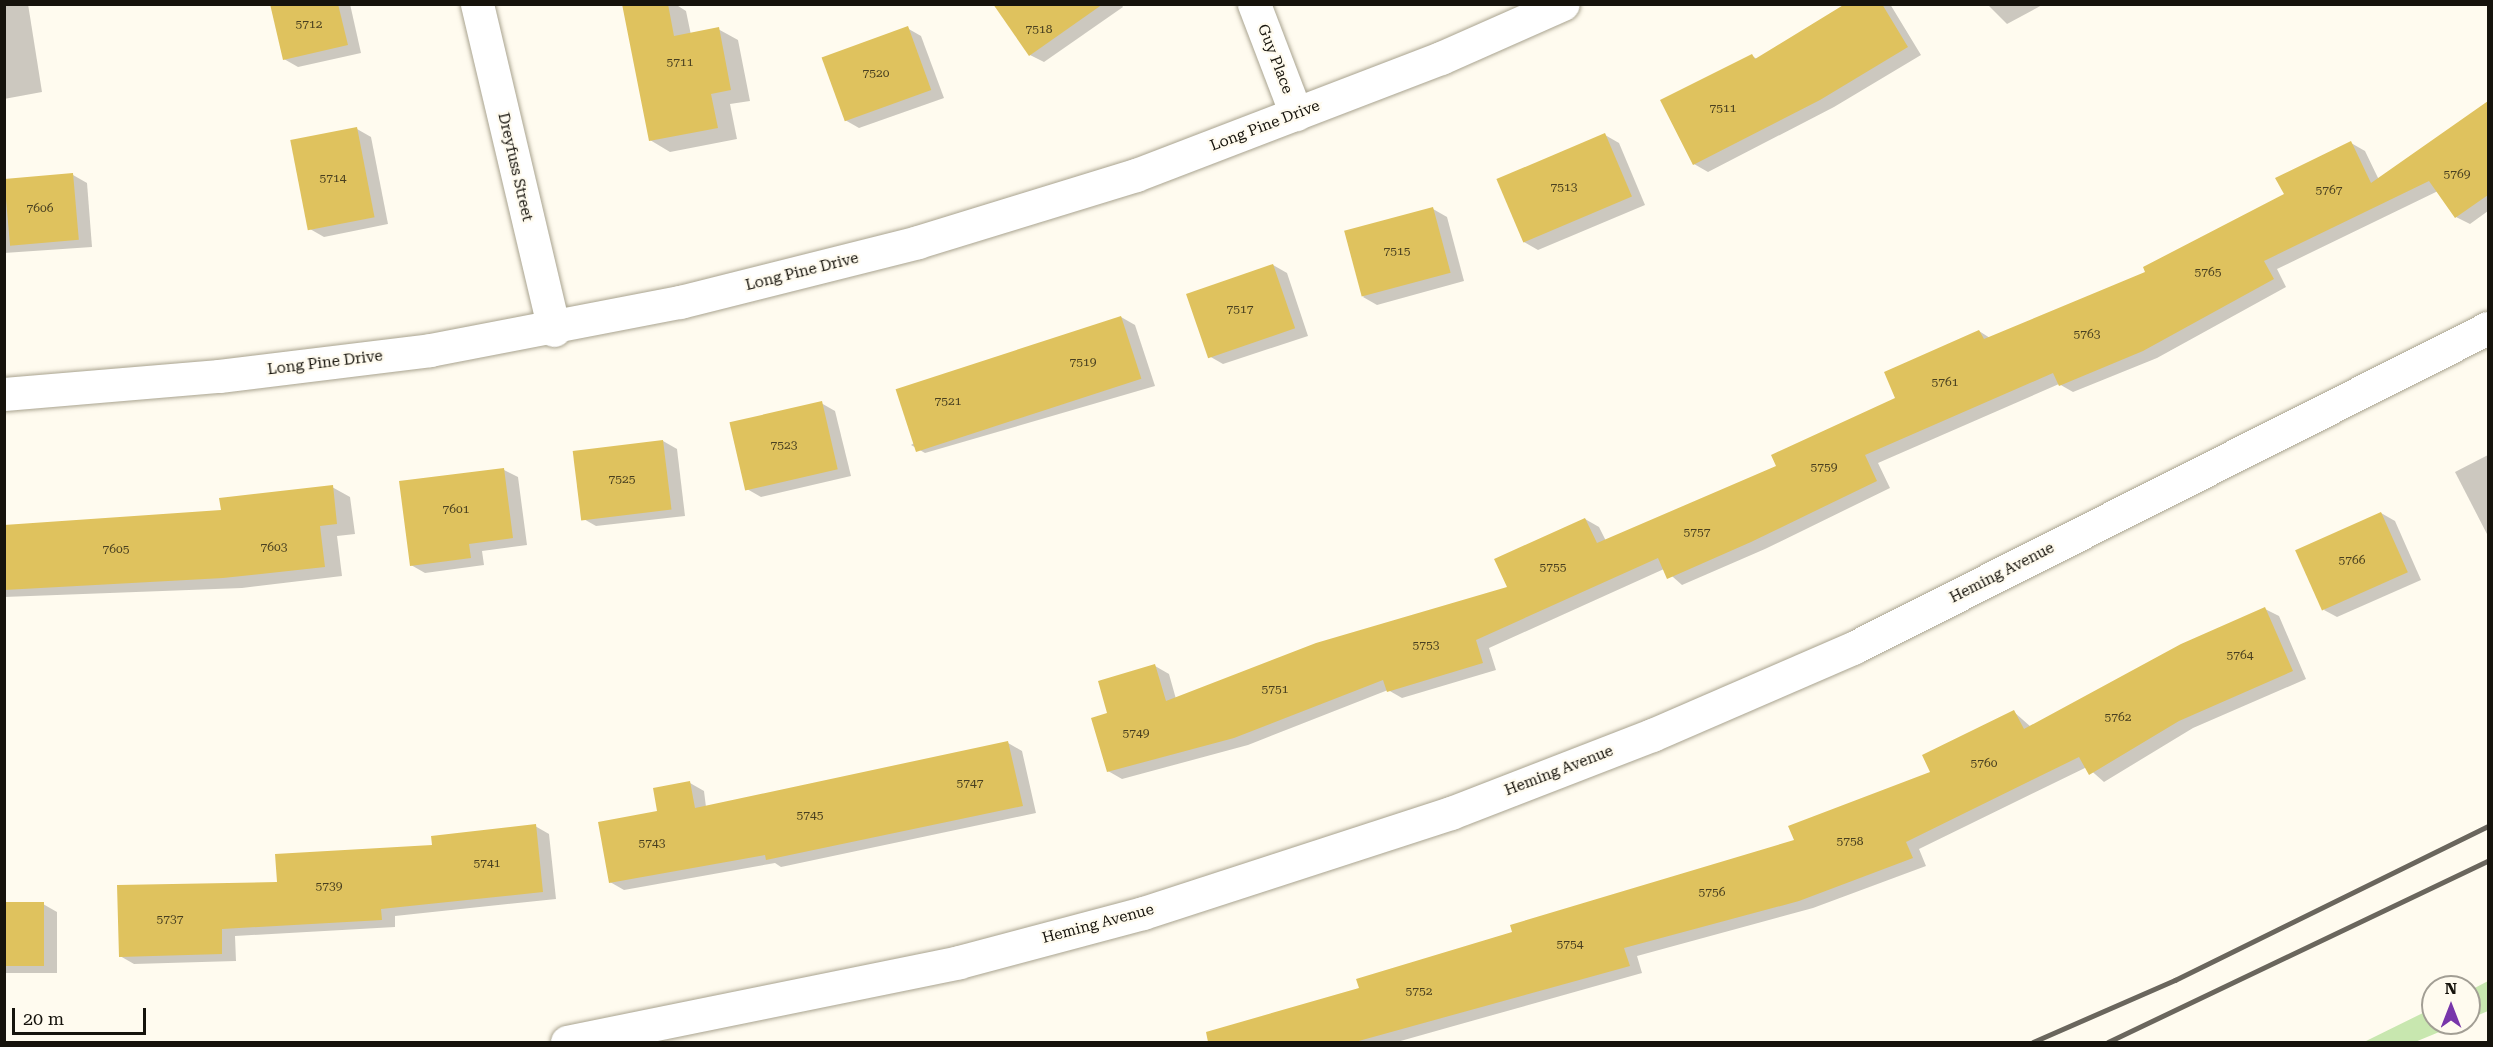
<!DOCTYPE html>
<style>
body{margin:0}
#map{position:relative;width:2493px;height:1047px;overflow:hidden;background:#fffbef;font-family:"Roboto Serif",serif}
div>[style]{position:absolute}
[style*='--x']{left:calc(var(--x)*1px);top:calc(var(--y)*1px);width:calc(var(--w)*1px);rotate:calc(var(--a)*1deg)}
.green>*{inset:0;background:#c8e7af}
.shadow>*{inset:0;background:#0003}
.building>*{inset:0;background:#dfc25e;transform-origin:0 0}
.roads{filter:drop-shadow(0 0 2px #a9a38f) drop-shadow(0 0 2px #a9a38f)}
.minor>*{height:33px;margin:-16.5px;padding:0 16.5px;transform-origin:16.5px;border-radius:16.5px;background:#fff}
.rail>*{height:4.5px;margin:-2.25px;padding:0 2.25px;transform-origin:2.25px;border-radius:2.25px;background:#6a665d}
span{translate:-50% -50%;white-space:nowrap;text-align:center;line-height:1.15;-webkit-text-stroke:4.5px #fffbef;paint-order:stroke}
.number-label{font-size:12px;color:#483f20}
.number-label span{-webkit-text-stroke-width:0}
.street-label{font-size:15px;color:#16130c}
.frame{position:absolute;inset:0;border:6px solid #16130c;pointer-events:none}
.north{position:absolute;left:2421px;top:975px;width:60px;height:60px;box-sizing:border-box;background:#fffbef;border:2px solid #a29e94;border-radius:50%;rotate:0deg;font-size:16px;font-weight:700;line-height:24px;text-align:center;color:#16130c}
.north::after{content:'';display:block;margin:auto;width:21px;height:27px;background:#7836aa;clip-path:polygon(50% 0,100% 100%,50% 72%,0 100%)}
.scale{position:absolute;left:12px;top:1008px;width:134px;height:27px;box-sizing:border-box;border:3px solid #16130c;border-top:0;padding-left:8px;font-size:18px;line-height:21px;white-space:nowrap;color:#16130c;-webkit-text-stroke:4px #fffbef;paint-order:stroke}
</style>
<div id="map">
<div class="green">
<i style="clip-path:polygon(2488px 981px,2488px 1011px,2469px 1019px,2469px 991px)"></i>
<i style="clip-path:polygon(2433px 1008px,2433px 1023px,2461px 1023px,2415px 1042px,2364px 1042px)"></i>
</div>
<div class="shadow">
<i style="clip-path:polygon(4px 4px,28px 4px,42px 92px,4px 99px)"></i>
<i style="clip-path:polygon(272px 4px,350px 4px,361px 53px,298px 67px,284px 59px)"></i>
<i style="clip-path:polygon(639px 4px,675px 4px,686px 11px,691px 35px,718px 29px,738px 40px,750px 101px,730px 104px,737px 139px,670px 152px,650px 140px)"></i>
<i style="clip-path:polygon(995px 4px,1121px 4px,1123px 7px,1044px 62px,1030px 55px)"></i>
<i style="clip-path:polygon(1848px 4px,1890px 4px,1921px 55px,1834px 107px,1708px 172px,1694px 164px,1752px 56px,1757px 59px)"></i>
<i style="clip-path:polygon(1987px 4px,2044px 4px,2007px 24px)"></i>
<i style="clip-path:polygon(907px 28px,921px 36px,944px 98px,859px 128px,845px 120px)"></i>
<i style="clip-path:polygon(2488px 102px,2488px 211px,2470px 224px,2456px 217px,2438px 191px,2277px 269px,2286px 287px,2157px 358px,2073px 392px,2059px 384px,1878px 463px,1890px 488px,1765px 549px,1682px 585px,1664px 569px,1489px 648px,1496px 670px,1402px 698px,1388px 690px,1248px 745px,1122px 779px,1108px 771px,1109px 714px,1155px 666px,1169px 674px,1176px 699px,1509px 588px,1585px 519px,1599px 527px,1606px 541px,1778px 467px,1897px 399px,1979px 331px,1990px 338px,2147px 273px,2286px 195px,2351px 143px,2365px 151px,2379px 180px)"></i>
<i style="clip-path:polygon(357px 129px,371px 137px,388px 224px,324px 237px,310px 229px)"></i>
<i style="clip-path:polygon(1605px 135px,1619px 143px,1645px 205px,1538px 250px,1524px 242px)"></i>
<i style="clip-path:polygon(73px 175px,87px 183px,92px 247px,4px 253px,4px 180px)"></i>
<i style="clip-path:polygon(1433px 209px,1447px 217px,1464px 281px,1377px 305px,1363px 297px)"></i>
<i style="clip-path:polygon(1273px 265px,1287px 273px,1308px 336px,1223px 364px,1209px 356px)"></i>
<i style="clip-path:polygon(1121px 317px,1135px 325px,1155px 386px,925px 453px,911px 445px)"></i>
<i style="clip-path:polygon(821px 403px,835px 411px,851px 476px,761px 497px,747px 489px)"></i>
<i style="clip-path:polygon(663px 441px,677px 449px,685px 516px,596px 526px,582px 518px)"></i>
<i style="clip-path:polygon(2488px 455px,2488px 536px,2455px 472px)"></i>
<i style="clip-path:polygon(504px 470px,518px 477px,527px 545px,482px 551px,484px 565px,425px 573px,411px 565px)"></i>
<i style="clip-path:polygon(332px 487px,350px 497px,355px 534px,337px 536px,342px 576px,242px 588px,4px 597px,4px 527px,222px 511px)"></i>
<i style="clip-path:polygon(2381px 513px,2395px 521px,2421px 580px,2337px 617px,2324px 610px)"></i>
<i style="clip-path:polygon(2265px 609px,2279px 616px,2306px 679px,2193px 728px,2104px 782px,2087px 767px,1919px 849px,1926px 866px,1813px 908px,1637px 956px,1642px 973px,1397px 1042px,1216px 1042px,1213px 1032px,1361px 989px,1514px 933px,1796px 841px,1932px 773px,2014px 712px,2031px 727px)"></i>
<i style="clip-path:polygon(1008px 743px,1022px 751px,1036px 813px,781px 867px,775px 863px,624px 890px,610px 882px,659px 812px,690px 783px,704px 791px,706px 807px)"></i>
<i style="clip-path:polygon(535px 826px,549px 834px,556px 899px,395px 916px,395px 927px,235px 936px,236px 961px,134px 964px,120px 956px,434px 847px)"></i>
<i style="clip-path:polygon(4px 904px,43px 904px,57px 912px,57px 973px,4px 973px)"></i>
</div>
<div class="building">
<i style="clip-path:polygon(270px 4px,338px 4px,348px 45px,283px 60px)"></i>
<i style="clip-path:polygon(622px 4px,668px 4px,674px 36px,719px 27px,731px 90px,711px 94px,718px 128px,649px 141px)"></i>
<i style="clip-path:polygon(993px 4px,1103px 4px,1029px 56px)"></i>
<i style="clip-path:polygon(1845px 4px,1882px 4px,1908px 47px,1820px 100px,1693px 165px,1660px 100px,1752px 54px,1755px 59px)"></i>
<i style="left:908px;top:26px;width:68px;height:92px;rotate:70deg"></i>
<i style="clip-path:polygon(2488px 101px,2488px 195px,2455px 218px,2429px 181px,2264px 261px,2274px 279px,2143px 351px,2059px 386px,2053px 373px,1865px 455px,1877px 481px,1751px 542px,1667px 579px,1658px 558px,1476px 640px,1483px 663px,1387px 692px,1383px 680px,1234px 738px,1107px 772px,1091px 718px,1107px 713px,1098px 681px,1155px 664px,1166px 701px,1316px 643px,1507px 587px,1494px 559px,1585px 518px,1597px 543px,1776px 466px,1771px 455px,1895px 398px,1884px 372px,1979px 330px,1984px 339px,2145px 272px,2143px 267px,2284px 194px,2275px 178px,2351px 141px,2371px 183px)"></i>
<i style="left:357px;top:127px;width:92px;height:68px;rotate:79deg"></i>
<i style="left:1605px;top:133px;width:69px;height:118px;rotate:67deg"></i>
<i style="left:73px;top:173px;width:67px;height:69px;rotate:85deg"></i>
<i style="left:1433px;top:207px;width:68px;height:92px;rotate:75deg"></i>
<i style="left:1273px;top:264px;width:68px;height:92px;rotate:71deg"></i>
<i style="left:1121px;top:316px;width:66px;height:237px;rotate:72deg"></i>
<i style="left:822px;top:401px;width:70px;height:95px;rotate:77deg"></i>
<i style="left:663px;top:440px;width:70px;height:91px;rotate:83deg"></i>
<i style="clip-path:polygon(504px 468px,513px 538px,469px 544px,471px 558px,410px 566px,399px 481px)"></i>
<i style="clip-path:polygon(333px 485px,337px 524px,320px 526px,325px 567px,223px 578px,4px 590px,4px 525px,221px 510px,219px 498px)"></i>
<i style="left:2381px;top:512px;width:66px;height:94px;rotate:66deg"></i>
<i style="clip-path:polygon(2265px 607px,2293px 671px,2179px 721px,2089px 775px,2079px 757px,1906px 842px,1913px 858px,1799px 901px,1624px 948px,1630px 966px,1355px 1042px,1208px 1042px,1206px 1032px,1359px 988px,1356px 979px,1512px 932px,1510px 925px,1794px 840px,1788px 826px,1930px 772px,1922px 755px,2014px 710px,2024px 729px,2181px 644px)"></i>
<i style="clip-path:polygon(1008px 741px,1023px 806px,766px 860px,765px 855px,609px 883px,598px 822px,657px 811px,653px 788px,690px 781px,695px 808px)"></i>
<i style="clip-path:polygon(536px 824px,543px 892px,381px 909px,382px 920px,222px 929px,222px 954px,119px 957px,117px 885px,277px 882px,275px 854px,432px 845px,431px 836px)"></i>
<i style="left:4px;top:902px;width:40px;height:64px"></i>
</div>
<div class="roads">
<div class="minor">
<i style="--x:477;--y:4;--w:335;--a:76.7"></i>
<i style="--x:1254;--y:4;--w:118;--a:69.1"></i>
<i style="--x:4;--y:394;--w:216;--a:-4.8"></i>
<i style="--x:219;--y:376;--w:213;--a:-7"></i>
<i style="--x:430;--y:350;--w:255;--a:-10.9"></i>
<i style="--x:680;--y:302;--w:245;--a:-14.1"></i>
<i style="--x:918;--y:242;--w:228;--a:-17.1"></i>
<i style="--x:1136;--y:175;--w:327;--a:-21"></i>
<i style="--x:1441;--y:58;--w:133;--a:-23.9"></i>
<i style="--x:567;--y:1042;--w:400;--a:-11.5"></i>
<i style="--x:959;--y:962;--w:190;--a:-14.9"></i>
<i style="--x:1143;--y:913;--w:324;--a:-18"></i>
<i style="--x:1451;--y:813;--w:216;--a:-21.2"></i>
<i style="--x:1652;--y:735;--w:219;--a:-23.4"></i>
<i style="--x:1853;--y:648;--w:711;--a:-26.75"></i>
</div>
</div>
<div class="rail">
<i style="--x:2033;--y:1042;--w:155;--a:-23.6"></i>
<i style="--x:2175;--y:980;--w:349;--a:-26.2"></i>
<i style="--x:2108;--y:1042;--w:421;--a:-25.5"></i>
</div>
<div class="number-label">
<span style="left:309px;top:25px">5712</span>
<span style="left:1039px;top:30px">7518</span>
<span style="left:680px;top:63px">5711</span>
<span style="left:876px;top:74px">7520</span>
<span style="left:1723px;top:109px">7511</span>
<span style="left:2457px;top:175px">5769</span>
<span style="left:333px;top:179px">5714</span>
<span style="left:1564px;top:188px">7513</span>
<span style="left:2329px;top:191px">5767</span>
<span style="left:40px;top:209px">7606</span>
<span style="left:1397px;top:252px">7515</span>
<span style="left:2208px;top:273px">5765</span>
<span style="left:1240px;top:310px">7517</span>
<span style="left:2087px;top:335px">5763</span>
<span style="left:1083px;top:363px">7519</span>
<span style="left:1945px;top:383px">5761</span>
<span style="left:948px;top:402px">7521</span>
<span style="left:784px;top:446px">7523</span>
<span style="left:1824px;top:468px">5759</span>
<span style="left:622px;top:480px">7525</span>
<span style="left:456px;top:510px">7601</span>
<span style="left:1697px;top:533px">5757</span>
<span style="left:274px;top:548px">7603</span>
<span style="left:116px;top:550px">7605</span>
<span style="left:2352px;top:561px">5766</span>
<span style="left:1553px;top:568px">5755</span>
<span style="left:1426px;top:646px">5753</span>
<span style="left:2240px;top:656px">5764</span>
<span style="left:1275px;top:690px">5751</span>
<span style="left:2118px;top:718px">5762</span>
<span style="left:1136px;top:734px">5749</span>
<span style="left:1984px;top:764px">5760</span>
<span style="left:970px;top:784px">5747</span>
<span style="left:810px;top:816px">5745</span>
<span style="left:1850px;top:842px">5758</span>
<span style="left:652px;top:844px">5743</span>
<span style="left:487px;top:864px">5741</span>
<span style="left:329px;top:887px">5739</span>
<span style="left:1712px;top:893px">5756</span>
<span style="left:170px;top:920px">5737</span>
<span style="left:1570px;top:945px">5754</span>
<span style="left:1419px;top:992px">5752</span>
</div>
<div class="street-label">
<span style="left:1275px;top:59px;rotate:69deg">Guy Place</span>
<span style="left:1265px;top:126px;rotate:-21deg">Long Pine Drive</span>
<span style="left:515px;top:167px;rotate:77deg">Dreyfuss Street</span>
<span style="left:802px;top:272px;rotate:-14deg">Long Pine Drive</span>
<span style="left:325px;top:363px;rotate:-7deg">Long Pine Drive</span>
<span style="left:2002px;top:573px;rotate:-27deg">Heming Avenue</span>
<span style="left:1559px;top:771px;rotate:-21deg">Heming Avenue</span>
<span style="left:1098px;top:924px;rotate:-15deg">Heming Avenue</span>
</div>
<div class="frame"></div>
<div class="north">N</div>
<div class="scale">20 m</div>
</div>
